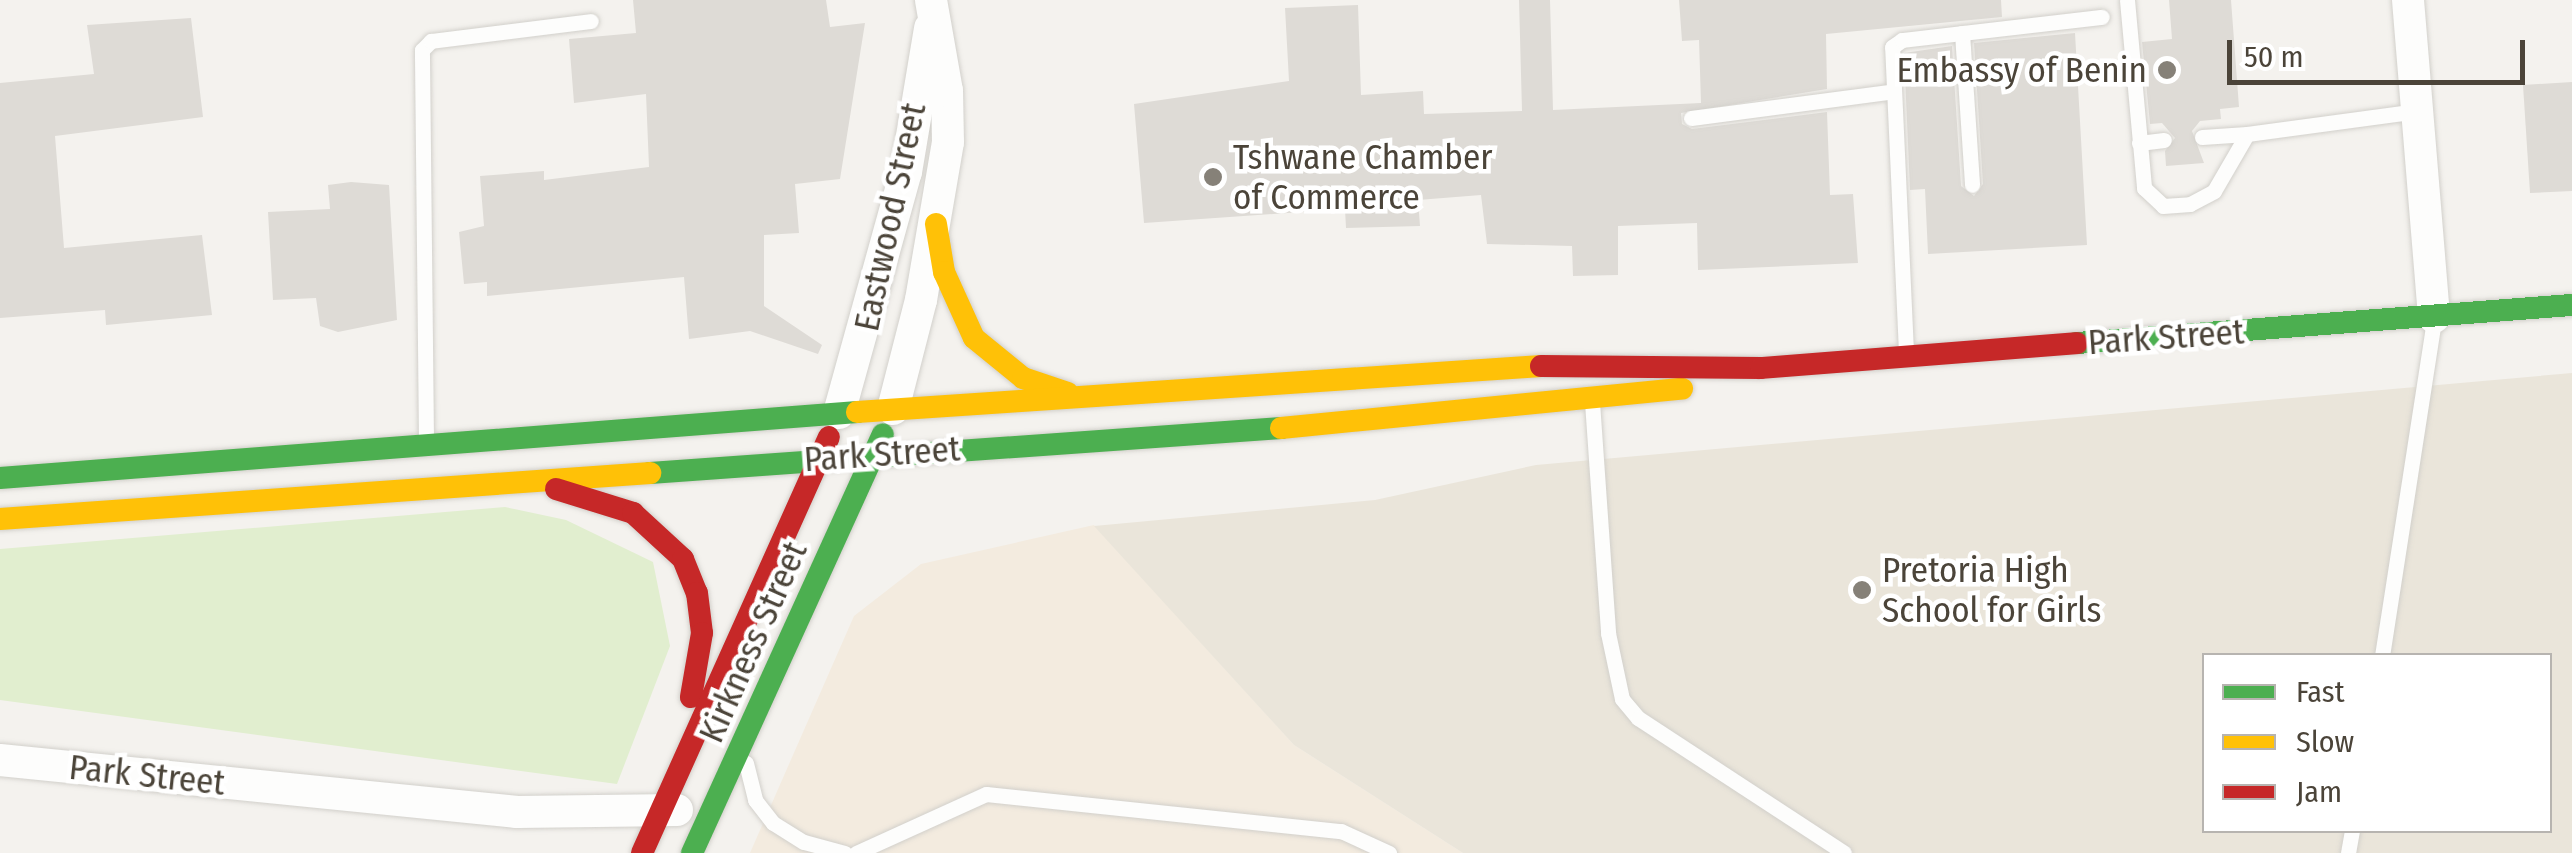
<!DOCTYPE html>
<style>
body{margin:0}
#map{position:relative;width:2572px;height:853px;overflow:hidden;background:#f4f2ee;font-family:"Fira Sans Condensed",sans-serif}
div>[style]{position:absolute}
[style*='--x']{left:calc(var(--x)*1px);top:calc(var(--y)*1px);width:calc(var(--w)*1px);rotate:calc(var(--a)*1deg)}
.commercial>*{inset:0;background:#f3ebdf}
.education>*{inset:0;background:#eae5da}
.green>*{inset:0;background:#e1eecf}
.building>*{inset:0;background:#dedbd6}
.roads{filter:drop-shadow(0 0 2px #d2d0cb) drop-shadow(0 0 2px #d2d0cb)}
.lane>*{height:15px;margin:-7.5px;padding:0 7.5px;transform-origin:7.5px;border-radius:7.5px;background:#fdfdfc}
.street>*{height:32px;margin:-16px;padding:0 16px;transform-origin:16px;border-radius:16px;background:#fdfdfc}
.fast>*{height:22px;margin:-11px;padding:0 11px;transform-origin:11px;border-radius:11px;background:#4caf50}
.slow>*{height:22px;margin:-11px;padding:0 11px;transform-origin:11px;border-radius:11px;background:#ffc107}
.jam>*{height:22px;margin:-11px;padding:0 11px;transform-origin:11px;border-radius:11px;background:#c62828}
.dots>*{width:28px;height:28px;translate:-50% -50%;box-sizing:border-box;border:5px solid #fff;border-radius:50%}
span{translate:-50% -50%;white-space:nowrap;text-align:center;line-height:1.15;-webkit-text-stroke:9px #fff;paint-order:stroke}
.poi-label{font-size:35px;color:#4b4439}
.right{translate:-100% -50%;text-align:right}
.left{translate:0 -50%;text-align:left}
.street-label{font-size:35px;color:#4b4439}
.legend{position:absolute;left:2202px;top:653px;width:350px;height:180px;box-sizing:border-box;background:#fff;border:2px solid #b7b4b0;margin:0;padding:12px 18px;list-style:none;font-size:30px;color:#4b4439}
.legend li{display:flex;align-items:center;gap:20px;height:50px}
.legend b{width:50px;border:2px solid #b7b4b0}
.scale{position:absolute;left:2227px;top:40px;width:298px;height:45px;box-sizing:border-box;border:5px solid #4b4439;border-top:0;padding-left:12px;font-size:30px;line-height:35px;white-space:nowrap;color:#4b4439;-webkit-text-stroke:8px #fff;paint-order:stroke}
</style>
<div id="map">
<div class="commercial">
<i style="clip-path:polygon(1094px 525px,1294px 745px,1463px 853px,750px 853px,854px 616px,921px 564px)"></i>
</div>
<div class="education">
<i style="clip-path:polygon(evenodd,2572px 373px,2572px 853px,1463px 853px,1294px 745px,1094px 526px,1375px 500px,1536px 465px,2572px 373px,2204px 656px,2550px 656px,2550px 830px,2204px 830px,2204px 656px)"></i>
</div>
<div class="green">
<i style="clip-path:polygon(505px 507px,566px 520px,653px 562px,670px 646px,617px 784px,0 700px,0 549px)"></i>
</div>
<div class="building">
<i style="clip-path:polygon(633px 0,826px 0,830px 27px,865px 23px,840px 179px,795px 184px,799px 233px,764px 235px,764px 306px,822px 345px,818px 354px,750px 331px,689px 339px,684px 277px,487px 296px,487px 282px,464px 284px,459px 232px,484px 226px,480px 176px,544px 171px,544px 180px,649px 167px,646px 94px,574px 103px,569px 39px,636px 33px)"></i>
<i style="clip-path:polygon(1519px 0,1550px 0,1553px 110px,1701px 103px,1699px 40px,1682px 41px,1679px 0,2001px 0,2002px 17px,1826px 34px,1827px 89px,1681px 113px,1682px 124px,1692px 129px,1827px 112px,1830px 195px,1853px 194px,1858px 263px,1698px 270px,1697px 223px,1618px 226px,1618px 275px,1573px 276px,1572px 246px,1487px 244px,1481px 195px,1418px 200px,1420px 226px,1346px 228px,1345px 209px,1144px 223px,1134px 104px,1289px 81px,1285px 8px,1358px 5px,1361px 95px,1423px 91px,1424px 114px,1522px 111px)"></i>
<i style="clip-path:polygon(2169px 0,2231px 0,2239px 107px,2220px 109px,2221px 119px,2200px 121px,2192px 131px,2204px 163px,2166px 166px,2165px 151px,2175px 138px,2162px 123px,2150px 124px,2142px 42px,2172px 39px)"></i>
<i style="clip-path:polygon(191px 18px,203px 117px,55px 136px,64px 248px,202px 235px,212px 315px,106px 325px,105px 310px,0 318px,0 83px,94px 74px,87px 25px)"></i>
<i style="clip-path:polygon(2075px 33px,2087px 245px,1928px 254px,1925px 189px,1910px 190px,1904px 53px,1952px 46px,1961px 186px,1974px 196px,1983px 184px,1974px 43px)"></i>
<i style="clip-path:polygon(2572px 82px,2572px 191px,2530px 193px,2523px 85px)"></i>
<i style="clip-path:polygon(351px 182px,389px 185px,397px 320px,338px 332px,320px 326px,316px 298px,273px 300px,268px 212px,330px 209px,328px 185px)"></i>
</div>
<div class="roads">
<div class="lane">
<i style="--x:2127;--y:0;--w:189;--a:84.8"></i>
<i style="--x:2144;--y:188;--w:26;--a:43"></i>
<i style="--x:2163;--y:206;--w:27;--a:-4"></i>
<i style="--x:2190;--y:204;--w:27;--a:-28"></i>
<i style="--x:2214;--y:191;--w:66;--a:-59.9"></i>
<i style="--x:2247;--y:134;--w:172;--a:-7.7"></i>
<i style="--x:1962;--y:33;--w:152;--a:86.2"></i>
<i style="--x:1691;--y:118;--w:200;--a:-7.5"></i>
<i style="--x:2202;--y:137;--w:45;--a:-3.8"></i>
<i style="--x:2139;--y:143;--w:25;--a:-7"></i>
<i style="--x:1906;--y:352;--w:305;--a:-92.6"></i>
<i style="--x:1892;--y:47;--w:12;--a:-35"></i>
<i style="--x:1902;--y:40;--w:201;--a:-6.6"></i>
<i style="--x:1592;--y:402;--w:232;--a:86"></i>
<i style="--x:1608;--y:633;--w:67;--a:78"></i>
<i style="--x:1622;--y:699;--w:25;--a:50"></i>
<i style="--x:1638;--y:718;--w:246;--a:33.2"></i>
<i style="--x:426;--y:439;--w:389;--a:-90.6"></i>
<i style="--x:422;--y:50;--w:13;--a:-45"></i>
<i style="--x:431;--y:41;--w:161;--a:-7.1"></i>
<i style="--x:2382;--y:656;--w:339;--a:-81.2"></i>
<i style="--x:746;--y:763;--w:38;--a:76"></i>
<i style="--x:755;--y:800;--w:29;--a:52"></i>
<i style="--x:773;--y:823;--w:36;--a:32"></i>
<i style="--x:804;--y:842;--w:42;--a:15"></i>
<i style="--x:856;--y:853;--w:143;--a:-24.4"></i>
<i style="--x:986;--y:794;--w:357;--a:6"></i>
<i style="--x:1341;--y:831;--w:53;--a:24.6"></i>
<i style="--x:2348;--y:853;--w:23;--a:-80"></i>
</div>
<div class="street">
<i style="--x:2408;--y:0;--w:318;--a:85.3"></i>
<i style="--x:893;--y:409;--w:113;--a:-75.6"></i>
<i style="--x:921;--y:300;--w:160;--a:-80.3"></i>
<i style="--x:948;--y:142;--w:51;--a:-91.1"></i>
<i style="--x:947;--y:91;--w:92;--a:-100"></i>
<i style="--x:839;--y:413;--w:250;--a:-74.5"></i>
<i style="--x:906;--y:172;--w:146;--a:-80.5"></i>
<i style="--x:0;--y:760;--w:520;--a:5.74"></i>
<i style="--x:517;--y:812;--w:160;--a:-0.7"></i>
</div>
<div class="fast">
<i style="--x:2077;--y:343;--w:496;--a:-4.4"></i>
<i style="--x:650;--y:473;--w:633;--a:-4.08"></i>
<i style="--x:0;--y:478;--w:860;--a:-4.4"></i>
<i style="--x:692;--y:853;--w:460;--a:-65.5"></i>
</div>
<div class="slow">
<i style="--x:936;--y:224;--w:49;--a:80.5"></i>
<i style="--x:944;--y:272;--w:72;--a:65.6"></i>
<i style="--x:974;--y:338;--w:63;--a:39.2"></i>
<i style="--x:1023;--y:378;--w:47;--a:18.4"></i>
<i style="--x:857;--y:412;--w:686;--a:-3.85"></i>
<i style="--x:1281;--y:428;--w:403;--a:-5.6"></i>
<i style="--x:0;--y:519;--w:652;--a:-4.05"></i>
</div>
<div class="jam">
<i style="--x:1541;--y:366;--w:220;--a:0.5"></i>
<i style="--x:1761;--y:368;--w:317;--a:-4.5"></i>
<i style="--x:556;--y:489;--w:81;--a:17.3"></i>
<i style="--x:633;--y:513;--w:68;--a:42.6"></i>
<i style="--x:683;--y:559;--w:37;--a:68"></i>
<i style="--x:697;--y:593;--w:40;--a:82.9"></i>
<i style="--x:702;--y:633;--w:65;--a:99.8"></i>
<i style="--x:642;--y:853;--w:456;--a:-65.8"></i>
</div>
</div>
<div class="dots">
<i style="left:2167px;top:70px;background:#868178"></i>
<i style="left:1213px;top:177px;background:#868178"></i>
<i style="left:1862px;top:590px;background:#868178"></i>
</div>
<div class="poi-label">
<span class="right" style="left:2147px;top:70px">Embassy of Benin</span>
<span class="left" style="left:1233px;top:177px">Tshwane Chamber<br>of Commerce</span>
<span class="left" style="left:1882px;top:590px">Pretoria High<br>School for Girls</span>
</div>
<div class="street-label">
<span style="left:890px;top:217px;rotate:-78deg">Eastwood Street</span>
<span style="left:2166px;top:337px;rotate:-4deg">Park Street</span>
<span style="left:882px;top:454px;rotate:-4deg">Park Street</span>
<span style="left:753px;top:642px;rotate:-66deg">Kirkness Street</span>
<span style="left:147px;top:775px;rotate:6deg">Park Street</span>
</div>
<ul class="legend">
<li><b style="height:12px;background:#4caf50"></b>Fast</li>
<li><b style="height:12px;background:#ffc107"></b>Slow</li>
<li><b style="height:12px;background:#c62828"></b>Jam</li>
</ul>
<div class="scale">50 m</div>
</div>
